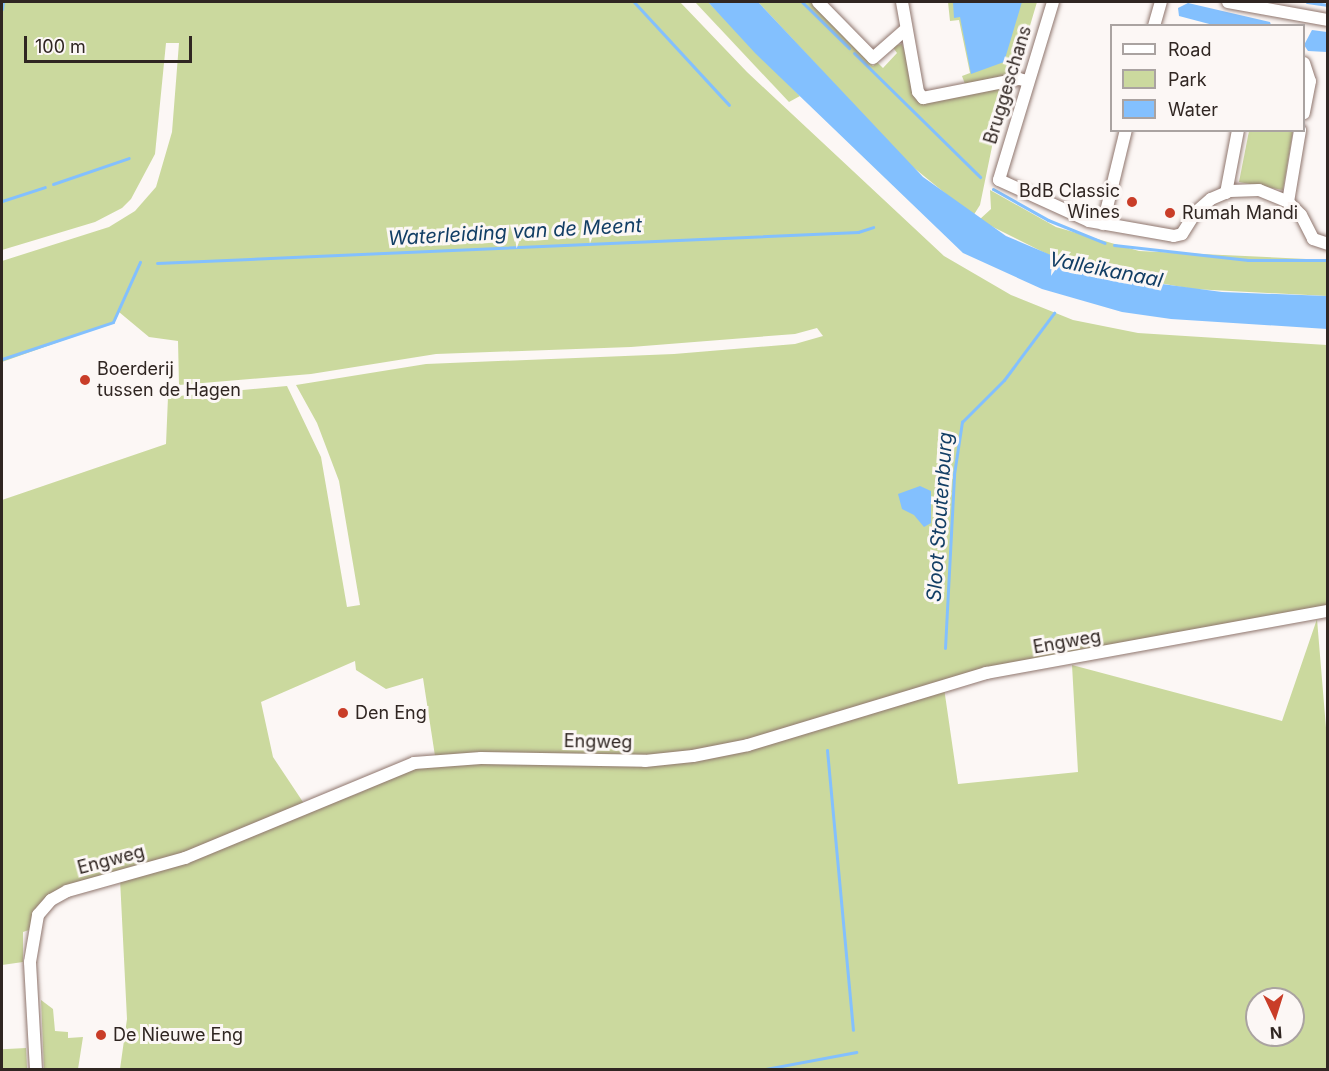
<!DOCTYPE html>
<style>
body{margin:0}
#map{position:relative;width:1329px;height:1071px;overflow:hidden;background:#fcf7f5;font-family:Inter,sans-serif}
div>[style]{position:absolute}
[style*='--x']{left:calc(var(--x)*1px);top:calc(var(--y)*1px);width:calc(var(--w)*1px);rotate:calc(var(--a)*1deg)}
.green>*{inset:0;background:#cbd99e;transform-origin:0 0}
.water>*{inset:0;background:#83c0fe}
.stream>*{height:3px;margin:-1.5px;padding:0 1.5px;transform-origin:1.5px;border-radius:1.5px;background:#83c0fe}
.roads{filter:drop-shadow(0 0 2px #8f766e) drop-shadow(0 0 2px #8f766e)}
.street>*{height:12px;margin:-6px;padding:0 6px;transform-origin:6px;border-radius:6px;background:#fff}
.dots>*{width:16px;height:16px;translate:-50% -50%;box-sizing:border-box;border:3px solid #fcf7f5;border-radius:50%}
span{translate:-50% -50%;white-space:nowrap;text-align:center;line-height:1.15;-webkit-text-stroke:6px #fcf7f5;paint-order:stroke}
.street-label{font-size:18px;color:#302622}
.poi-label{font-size:18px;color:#302622}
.right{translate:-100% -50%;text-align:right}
.left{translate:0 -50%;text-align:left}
.water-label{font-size:20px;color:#123e65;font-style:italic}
.frame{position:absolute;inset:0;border:3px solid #302622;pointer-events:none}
.legend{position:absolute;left:1110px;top:24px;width:195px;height:108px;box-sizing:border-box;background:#fcf7f5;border:2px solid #aaa3a1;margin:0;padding:8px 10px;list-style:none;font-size:18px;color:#302622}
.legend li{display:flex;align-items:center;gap:12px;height:30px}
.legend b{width:30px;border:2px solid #aaa3a1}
.north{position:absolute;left:1245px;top:987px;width:60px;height:60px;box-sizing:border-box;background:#fcf7f5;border:2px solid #aaa3a1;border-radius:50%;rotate:176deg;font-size:16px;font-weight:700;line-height:24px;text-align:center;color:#302622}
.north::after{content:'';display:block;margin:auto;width:21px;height:27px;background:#c93d28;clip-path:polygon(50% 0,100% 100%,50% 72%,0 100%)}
.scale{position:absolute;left:24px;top:36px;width:168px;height:27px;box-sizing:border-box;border:3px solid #302622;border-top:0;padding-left:8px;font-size:18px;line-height:21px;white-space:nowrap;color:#302622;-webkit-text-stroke:4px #fcf7f5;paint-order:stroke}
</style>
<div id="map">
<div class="green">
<i style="clip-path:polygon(2px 2px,680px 2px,747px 72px,944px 256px,1011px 295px,1073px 320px,1138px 333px,1327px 345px,1327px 609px,1025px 666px,746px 741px,674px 756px,435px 756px,423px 678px,386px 689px,356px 670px,355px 661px,261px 702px,273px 757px,305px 805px,172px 860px,81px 882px,33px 917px,29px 930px,23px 932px,23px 962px,2px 965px,2px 500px,166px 444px,168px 397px,287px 386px,321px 457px,347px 607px,360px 605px,339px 481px,317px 423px,296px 385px,426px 364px,674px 354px,795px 344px,823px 336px,817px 328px,795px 334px,631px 347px,436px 354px,311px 374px,179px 385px,178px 341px,149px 337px,119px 312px,113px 322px,101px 327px,2px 362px,2px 261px,109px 227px,135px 211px,156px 187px,172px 132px,179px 43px,166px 43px,155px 154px,131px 199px,122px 208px,95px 222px,2px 250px)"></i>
<i style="clip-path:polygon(695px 2px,708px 2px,800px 96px,789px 102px)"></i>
<i style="clip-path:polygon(758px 2px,811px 2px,873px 66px,877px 62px,883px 68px,897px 53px,892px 46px,902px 44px,923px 102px,1014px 83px,994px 137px,980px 205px,973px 216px,908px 163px)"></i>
<i style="clip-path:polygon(948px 2px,1037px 2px,1016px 73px,965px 84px,962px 76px,970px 73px,959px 20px,950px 21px)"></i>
<i style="clip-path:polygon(1249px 131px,1293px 131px,1283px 190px,1239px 182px)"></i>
<i style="clip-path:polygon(990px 190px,1056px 227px,1139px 251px,1327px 260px,1327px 296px,1193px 289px,1120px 276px,1053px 257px,979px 220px,991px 209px)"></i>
<i style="clip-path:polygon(evenodd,1317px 619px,1328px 752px,1327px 1069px,120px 1069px,127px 1019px,120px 879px,359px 793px,411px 768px,430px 764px,660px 764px,944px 688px,958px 784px,1078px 772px,1072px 665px,1282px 721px,1317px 619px,1257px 999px,1293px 999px,1293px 1035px,1257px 1035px,1257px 999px)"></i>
<i style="clip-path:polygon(41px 1000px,53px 1009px,55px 1031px,68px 1032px,68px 1038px,83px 1037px,78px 1069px,44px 1069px)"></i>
<i style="left:26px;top:1048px;width:21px;height:24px;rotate:87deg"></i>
</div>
<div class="water">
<i style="clip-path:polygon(708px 2px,758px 2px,923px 177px,1006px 236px,1065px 261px,1147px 282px,1222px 292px,1327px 296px,1327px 329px,1171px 319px,1122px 312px,1042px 289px,963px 253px,755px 53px)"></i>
<i style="clip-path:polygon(953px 2px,1022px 2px,1004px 62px,971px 74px,960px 17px,954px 18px)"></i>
<i style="clip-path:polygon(1188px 3px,1270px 22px,1271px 25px,1213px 25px,1179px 16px,1178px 8px)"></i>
<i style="clip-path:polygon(1312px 30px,1327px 32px,1327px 52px,1308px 51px,1304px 45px)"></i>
<i style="clip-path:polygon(920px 486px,931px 491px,931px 523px,924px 527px,914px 515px,902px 509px,898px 494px)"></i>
</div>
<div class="stream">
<i style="--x:634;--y:2;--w:140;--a:47.3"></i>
<i style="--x:802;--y:2;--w:66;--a:44.4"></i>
<i style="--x:1307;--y:2;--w:21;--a:8"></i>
<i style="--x:2;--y:9;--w:7;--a:-82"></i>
<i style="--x:854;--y:53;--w:177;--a:44.5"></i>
<i style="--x:53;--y:184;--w:80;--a:-18.9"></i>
<i style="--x:993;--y:189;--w:63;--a:29.4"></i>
<i style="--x:1048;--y:220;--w:61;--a:22"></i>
<i style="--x:2;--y:201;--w:45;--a:-18"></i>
<i style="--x:1114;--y:245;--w:135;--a:6.4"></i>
<i style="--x:1248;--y:260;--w:80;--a:0"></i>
<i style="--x:157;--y:263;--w:702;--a:-2.53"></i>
<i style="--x:858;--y:232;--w:16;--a:-18"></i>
<i style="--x:2;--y:359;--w:117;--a:-18.4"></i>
<i style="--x:113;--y:322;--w:66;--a:-65.8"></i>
<i style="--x:945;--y:648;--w:174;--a:-87"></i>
<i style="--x:954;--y:474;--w:53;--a:-81.3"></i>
<i style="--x:962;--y:422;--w:59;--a:-45"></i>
<i style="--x:1004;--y:380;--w:84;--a:-53.3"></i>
<i style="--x:827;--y:750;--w:281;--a:84.7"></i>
<i style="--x:760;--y:1070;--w:98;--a:-10.6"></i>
</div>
<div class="roads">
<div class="street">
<i style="--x:818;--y:2;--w:78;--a:45.5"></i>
<i style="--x:873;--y:58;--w:44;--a:-41.3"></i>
<i style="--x:902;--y:2;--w:91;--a:79.9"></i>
<i style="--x:918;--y:92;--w:8;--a:50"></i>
<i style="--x:923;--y:98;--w:98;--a:-11.2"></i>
<i style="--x:1019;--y:79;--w:9;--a:13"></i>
<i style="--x:1053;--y:2;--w:186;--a:106.9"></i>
<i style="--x:999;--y:180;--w:99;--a:24.5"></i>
<i style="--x:1089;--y:221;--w:86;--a:10"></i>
<i style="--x:1174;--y:236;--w:8;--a:-14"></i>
<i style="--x:1182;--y:234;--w:26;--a:-58"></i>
<i style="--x:1196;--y:212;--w:20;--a:-41"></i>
<i style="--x:1211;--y:199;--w:21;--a:-23"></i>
<i style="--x:1230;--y:191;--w:29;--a:-2"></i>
<i style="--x:1259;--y:190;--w:31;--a:22"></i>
<i style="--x:1288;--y:202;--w:18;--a:45"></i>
<i style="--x:1301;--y:215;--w:27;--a:63"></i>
<i style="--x:1313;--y:239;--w:16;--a:18"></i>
<i style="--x:1228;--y:2;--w:102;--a:10.2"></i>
<i style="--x:1154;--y:26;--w:25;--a:-74"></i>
<i style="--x:1304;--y:63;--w:19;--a:72"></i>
<i style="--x:1310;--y:81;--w:33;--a:101"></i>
<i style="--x:1226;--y:193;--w:64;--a:-79.2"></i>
<i style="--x:1288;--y:202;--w:73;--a:-80.5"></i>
<i style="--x:1103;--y:224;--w:97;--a:-76.3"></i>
<i style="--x:36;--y:1070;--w:108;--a:-93.2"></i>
<i style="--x:30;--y:962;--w:48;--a:-80.3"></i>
<i style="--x:38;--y:915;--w:20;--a:-49"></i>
<i style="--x:51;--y:900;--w:18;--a:-29"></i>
<i style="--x:67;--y:891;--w:123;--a:-15.6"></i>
<i style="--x:185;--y:858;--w:248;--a:-22.5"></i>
<i style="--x:414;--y:763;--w:67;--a:-4.3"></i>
<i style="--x:481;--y:758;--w:164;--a:1"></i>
<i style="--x:645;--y:761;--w:48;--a:-5.9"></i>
<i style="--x:693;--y:756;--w:56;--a:-11.3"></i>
<i style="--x:748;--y:745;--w:249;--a:-16.8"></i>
<i style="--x:986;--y:673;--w:348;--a:-10.3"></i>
</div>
</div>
<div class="dots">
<i style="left:1132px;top:202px;background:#c93d28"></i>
<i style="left:1170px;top:213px;background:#c93d28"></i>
<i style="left:85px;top:380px;background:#c93d28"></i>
<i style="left:343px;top:713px;background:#c93d28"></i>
<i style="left:101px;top:1035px;background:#c93d28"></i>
</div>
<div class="street-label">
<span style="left:1008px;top:85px;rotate:-73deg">Bruggeschans</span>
<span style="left:1067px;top:642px;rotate:-10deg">Engweg</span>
<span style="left:598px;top:742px;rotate:1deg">Engweg</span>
<span style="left:111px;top:860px;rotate:-15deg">Engweg</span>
</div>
<div class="poi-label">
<span class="right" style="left:1120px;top:202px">BdB Classic<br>Wines</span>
<span class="left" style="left:1182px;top:213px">Rumah Mandi</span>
<span class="left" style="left:97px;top:380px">Boerderij<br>tussen de Hagen</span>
<span class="left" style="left:355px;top:713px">Den Eng</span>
<span class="left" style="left:113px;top:1035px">De Nieuwe Eng</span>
</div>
<div class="water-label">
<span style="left:515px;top:232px;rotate:-3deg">Waterleiding van de Meent</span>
<span style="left:1106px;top:270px;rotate:11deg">Valleikanaal</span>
<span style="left:940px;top:517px;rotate:-86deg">Sloot Stoutenburg</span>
</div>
<div class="frame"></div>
<ul class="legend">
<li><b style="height:8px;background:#fff"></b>Road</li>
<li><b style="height:16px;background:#cbd99e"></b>Park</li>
<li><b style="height:16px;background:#83c0fe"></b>Water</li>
</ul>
<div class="north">N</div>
<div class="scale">100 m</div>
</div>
